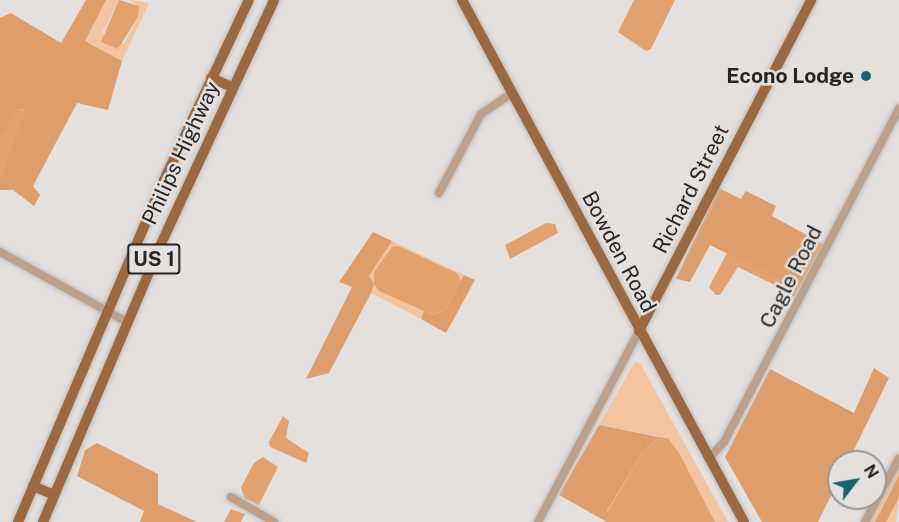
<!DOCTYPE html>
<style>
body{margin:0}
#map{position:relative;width:899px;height:522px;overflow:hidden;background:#e3e0de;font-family:"Public Sans",sans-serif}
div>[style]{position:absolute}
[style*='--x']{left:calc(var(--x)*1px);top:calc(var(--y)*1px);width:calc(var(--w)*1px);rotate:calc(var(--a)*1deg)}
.green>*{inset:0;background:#f4c4a0}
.forest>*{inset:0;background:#de9e6c}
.water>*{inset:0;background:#e2a270}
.roads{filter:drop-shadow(0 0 2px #c1bebd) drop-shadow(0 0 2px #c1bebd)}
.minor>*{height:8px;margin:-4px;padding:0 4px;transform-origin:4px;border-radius:4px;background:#bda08a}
.major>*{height:10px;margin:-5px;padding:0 5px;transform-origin:5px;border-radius:5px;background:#9b6840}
.dots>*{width:16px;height:16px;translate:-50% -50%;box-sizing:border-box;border:3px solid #e3e0de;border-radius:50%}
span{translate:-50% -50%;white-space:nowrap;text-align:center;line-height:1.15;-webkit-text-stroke:5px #e3e0de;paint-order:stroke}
.shield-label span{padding:2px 4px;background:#e3e0de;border:2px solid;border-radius:4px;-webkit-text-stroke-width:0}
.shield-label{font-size:20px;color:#262524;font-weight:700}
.poi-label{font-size:21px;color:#262524;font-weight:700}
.right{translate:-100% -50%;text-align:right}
.street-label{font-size:21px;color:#262524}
.north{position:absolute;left:827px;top:450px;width:60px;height:60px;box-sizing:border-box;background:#e3e0de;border:2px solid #979594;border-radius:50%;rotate:59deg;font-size:16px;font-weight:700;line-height:24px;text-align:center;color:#262524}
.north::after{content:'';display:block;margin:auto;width:21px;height:27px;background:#1a6271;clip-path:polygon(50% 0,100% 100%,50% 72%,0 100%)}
</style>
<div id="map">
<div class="green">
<i style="clip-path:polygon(106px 0,119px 0,102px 33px,124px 44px,138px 17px,138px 6px,129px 0,149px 3px,122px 61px,85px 41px)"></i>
<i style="clip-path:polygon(392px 241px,464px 275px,461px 281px,457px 273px,392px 247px,379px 291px,424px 311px,421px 319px,371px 293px,374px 284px,368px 276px)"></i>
<i style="clip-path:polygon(635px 362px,640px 363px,728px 522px,715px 522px,668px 438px,599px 425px)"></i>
<i style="clip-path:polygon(899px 463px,899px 475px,875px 522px,868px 522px)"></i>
<i style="clip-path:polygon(899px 498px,896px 522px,886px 522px)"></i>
</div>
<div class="forest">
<i style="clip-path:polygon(86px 0,106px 0,85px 41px,122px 61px,108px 110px,77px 103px,33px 186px,40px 195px,34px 206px,13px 190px,0 190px,0 178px,24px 110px,18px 108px,0 139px,0 18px,11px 13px,61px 43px)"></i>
<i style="clip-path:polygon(719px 188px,741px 199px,746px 191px,776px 206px,772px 216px,823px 244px,794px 297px,782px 286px,785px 282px,710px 245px,690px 282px,676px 279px)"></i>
<i style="clip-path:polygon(373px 232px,392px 241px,369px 276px,374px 284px,371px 293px,329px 373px,306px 379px,352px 287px,339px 282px)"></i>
<i style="clip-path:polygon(464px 275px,475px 280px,446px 333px,421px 319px,424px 311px,433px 315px,446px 310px)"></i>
<i style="clip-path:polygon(874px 368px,889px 378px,848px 462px,839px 462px,839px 479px,818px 522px,762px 522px,725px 457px,770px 369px,854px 413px)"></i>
<i style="clip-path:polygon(599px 425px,659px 437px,644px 450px,607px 511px,607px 522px,559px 495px)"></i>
<i style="clip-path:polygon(97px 443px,158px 474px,158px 504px,197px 522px,140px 522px,144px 511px,77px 476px,85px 450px)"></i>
<i style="clip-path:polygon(899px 475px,899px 498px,886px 522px,875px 522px)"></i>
</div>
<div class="water">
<i style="clip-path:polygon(119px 0,139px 6px,138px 17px,118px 49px,101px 42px)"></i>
<i style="clip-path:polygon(634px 0,675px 0,651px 49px,646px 51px,618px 32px)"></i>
<i style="clip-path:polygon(18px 107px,24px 111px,0 178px,0 139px)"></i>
<i style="clip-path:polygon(546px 223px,555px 224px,558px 233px,510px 259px,505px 245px)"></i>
<i style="clip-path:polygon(398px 246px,457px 273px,461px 281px,446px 310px,433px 315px,379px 291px,374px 284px,374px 272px,392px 247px)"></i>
<i style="clip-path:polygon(727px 253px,747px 261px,786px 282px,779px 287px,738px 267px,720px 295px,716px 295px,709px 287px)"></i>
<i style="clip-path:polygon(283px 416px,289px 421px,286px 438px,309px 453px,306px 463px,270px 447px,269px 442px)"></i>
<i style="clip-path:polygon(659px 437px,668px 438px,679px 453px,715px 522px,607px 522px,607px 512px,644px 450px)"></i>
<i style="clip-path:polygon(263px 457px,278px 467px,259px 505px,244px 498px,241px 487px,254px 463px)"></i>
<i style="clip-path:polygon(231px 509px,245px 514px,241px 522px,224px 522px)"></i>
</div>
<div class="roads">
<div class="minor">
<i style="--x:439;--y:193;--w:89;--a:-62"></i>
<i style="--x:481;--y:114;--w:37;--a:-34"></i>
<i style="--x:0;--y:252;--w:145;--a:28.9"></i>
<i style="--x:709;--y:458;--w:22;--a:-47"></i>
<i style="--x:724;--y:442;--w:377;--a:-62.3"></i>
<i style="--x:231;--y:497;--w:50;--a:30.2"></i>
<i style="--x:538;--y:522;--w:216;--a:-62.1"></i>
<i style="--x:865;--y:522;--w:72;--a:-62"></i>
</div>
<div class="major">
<i style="--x:462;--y:0;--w:593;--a:61.62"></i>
<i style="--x:211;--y:78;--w:23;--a:23"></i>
<i style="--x:639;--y:331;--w:373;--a:-62.5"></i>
<i style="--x:33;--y:486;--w:23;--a:23"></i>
<i style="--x:18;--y:522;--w:358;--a:-66.9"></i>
<i style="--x:158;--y:193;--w:213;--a:-64.8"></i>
<i style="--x:43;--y:522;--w:300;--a:-67"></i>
<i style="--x:160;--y:246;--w:271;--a:-65.1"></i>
</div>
</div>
<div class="dots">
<i style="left:866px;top:76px;background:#1a6271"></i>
</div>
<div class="shield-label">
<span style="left:154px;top:259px">US 1</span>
</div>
<div class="poi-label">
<span class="right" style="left:854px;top:76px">Econo Lodge</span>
</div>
<div class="street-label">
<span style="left:181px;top:153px;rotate:-65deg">Philips Highway</span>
<span style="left:691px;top:189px;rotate:-63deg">Richard Street</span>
<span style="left:619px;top:252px;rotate:62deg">Bowden Road</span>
<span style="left:791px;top:277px;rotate:-63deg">Cagle Road</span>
</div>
<div class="north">N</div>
</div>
